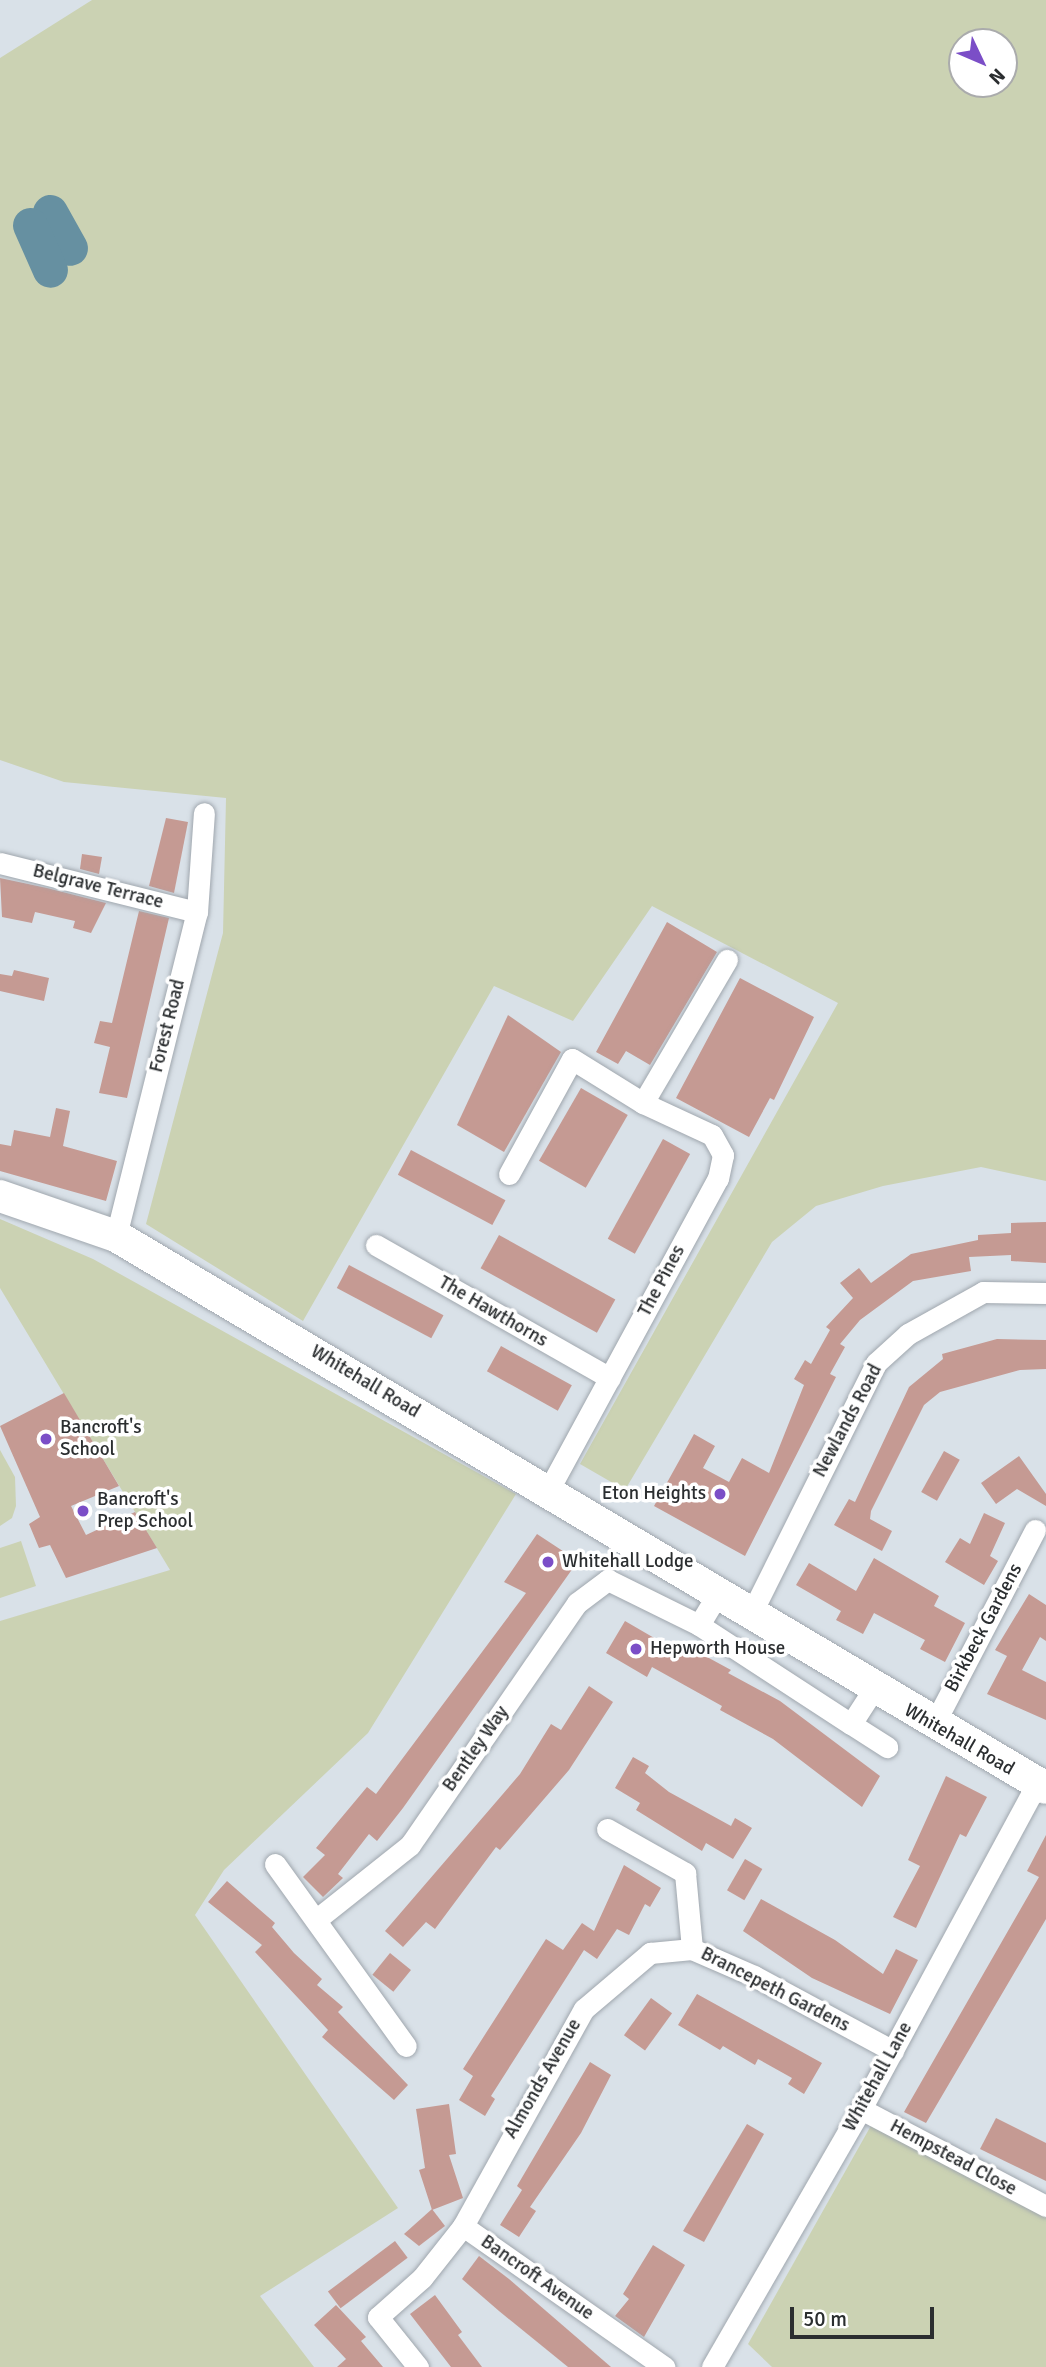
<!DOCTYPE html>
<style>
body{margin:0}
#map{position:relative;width:1046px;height:2367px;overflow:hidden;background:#d9e1e8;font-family:Signika,sans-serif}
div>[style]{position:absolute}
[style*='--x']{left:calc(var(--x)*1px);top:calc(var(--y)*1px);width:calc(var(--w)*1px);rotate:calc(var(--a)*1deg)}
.green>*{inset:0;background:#cbd2b3}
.river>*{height:35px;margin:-17.5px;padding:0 17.5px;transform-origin:17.5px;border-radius:17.5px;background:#6690a1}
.building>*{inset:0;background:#c59a93;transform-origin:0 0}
.roads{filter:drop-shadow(0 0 2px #a0a7ae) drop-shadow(0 0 2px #a0a7ae)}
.minor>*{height:21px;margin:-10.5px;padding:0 10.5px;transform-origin:10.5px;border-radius:10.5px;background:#fff}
.primary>*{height:32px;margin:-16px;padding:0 16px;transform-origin:16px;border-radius:16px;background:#fff}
.dots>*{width:19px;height:19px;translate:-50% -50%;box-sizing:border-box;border:4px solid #fff;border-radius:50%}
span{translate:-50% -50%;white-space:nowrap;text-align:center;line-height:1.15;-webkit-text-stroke:7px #fff;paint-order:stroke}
.street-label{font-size:19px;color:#2b2e30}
.poi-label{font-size:19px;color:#2b2e30}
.left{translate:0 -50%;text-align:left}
.right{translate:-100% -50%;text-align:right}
.north{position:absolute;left:948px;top:28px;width:70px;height:70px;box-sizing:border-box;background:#fff;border:2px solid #aaabac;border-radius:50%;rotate:134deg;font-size:19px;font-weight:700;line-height:28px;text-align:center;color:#2b2e30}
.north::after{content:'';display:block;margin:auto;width:24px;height:32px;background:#7b4ec7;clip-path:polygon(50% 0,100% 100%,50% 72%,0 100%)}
.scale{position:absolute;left:790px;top:2307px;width:144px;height:32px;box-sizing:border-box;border:4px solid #2b2e30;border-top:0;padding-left:9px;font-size:21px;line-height:24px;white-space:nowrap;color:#2b2e30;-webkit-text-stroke:5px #fff;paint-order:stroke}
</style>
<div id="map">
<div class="green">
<i style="clip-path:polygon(evenodd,92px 0,1046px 0,1046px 1181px,981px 1167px,883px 1186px,816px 1206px,772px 1242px,625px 1490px,580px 1464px,838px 1003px,652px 906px,573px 1021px,494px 986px,303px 1321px,146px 1224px,223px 933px,226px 798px,64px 782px,0 760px,0 58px,92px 0,962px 42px,1004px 42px,1004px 84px,962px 84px,962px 42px)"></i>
<i style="clip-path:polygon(0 1219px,93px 1259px,516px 1494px,368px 1733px,224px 1870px,195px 1915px,398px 2208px,260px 2296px,314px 2367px,0 2367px,0 1621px,170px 1570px,0 1288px)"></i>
<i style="clip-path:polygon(0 1450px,15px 1477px,16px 1506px,12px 1518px,0 1526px)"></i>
<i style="clip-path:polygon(21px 1541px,36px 1586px,0 1598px,0 1548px)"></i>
<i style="clip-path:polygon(873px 2122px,1046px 2217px,1046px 2367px,772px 2367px,748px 2344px)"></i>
</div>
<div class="river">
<i style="--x:50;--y:212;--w:41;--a:60.9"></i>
<i style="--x:30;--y:225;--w:49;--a:66"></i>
</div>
<div class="building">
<i style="clip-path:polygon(166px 818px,188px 822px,174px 893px,149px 886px)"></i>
<i style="clip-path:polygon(82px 854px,102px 857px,99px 874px,80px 869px)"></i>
<i style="clip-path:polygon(0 878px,47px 888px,106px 903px,91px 933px,73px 928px,75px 921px,35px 912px,32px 923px,2px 917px)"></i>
<i style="clip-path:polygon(139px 911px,169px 918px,127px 1098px,99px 1093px,110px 1047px,94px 1043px,100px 1021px,112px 1023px)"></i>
<i style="clip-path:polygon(667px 922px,717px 952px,650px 1065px,626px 1051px,618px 1064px,596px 1052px)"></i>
<i style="clip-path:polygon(14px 970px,49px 978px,44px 1001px,0 991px,0 974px,12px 976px)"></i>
<i style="clip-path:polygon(740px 978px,814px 1017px,774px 1100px,770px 1098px,749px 1137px,676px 1098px)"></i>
<i style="clip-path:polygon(508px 1015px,561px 1052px,504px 1152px,457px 1125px)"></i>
<i style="left:581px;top:1088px;width:54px;height:84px;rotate:30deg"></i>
<i style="clip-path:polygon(56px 1108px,70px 1111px,63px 1146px,117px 1161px,106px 1201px,0 1171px,0 1144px,11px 1146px,14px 1130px,50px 1137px)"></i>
<i style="left:663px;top:1139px;width:31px;height:114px;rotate:29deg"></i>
<i style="left:411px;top:1150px;width:107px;height:28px;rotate:28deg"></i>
<i style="clip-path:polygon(1046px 1222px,1046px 1263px,1011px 1261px,1011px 1255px,969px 1257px,971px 1271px,913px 1281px,860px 1320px,840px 1344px,845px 1347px,830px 1374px,836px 1377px,745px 1556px,654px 1506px,694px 1434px,715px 1446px,703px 1468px,729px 1482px,742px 1458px,769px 1473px,804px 1385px,794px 1379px,805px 1360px,811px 1364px,830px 1330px,826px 1327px,853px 1298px,840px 1283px,859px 1268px,871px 1283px,911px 1254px,978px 1240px,978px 1235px,1011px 1233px,1011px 1223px)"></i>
<i style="left:499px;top:1235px;width:133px;height:38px;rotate:29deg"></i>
<i style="left:349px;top:1265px;width:107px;height:26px;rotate:28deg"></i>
<i style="clip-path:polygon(997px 1339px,1046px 1340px,1046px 1369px,1020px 1370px,940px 1392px,924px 1405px,871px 1511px,870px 1519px,892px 1531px,882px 1551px,834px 1525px,849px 1499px,855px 1502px,909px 1387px,943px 1359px,942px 1354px)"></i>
<i style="left:501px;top:1346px;width:81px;height:29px;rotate:29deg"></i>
<i style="clip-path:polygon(64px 1393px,119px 1486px,71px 1506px,86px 1535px,135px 1512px,157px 1548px,66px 1578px,50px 1545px,39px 1548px,29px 1524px,40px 1517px,0 1426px)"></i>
<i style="left:944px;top:1451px;width:18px;height:47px;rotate:29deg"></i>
<i style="clip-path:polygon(1019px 1456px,1046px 1494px,1046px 1506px,1017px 1489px,996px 1504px,981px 1483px)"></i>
<i style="clip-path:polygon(984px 1513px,1005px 1523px,990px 1556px,998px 1561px,984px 1585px,945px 1562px,960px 1538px,970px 1544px)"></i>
<i style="clip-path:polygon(537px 1534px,578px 1561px,403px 1808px,377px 1841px,369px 1834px,338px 1874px,343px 1878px,323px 1897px,303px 1877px,325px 1855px,316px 1848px,367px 1787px,376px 1794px,526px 1593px,504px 1582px)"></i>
<i style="clip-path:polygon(874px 1558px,939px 1596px,934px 1606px,965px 1623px,945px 1662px,920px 1649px,925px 1640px,874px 1613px,863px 1634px,836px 1620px,841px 1611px,796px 1585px,809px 1563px,856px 1591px)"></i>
<i style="clip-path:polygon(1029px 1594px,1046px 1605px,1046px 1641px,1040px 1637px,1022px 1670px,1046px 1682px,1046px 1720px,987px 1694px,1007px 1656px,995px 1650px)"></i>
<i style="clip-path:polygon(625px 1621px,680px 1653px,685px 1645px,731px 1670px,728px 1673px,780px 1701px,880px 1776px,862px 1807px,773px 1739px,720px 1710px,722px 1706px,652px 1667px,647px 1677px,606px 1653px)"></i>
<i style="clip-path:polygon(589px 1686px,613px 1702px,569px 1770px,500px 1850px,496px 1847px,435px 1929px,426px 1922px,403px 1947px,385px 1931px,520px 1774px,551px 1724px,561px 1730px)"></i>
<i style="clip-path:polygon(633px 1757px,649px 1766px,645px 1773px,669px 1792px,731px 1826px,735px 1818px,752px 1828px,733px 1859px,706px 1843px,702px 1851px,636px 1810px,640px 1803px,615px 1788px)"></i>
<i style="clip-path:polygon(946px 1776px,987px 1797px,966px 1837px,960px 1834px,916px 1928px,893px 1917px,920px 1866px,908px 1860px)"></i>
<i style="clip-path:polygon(1046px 1835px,1046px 1919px,926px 2123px,904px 2112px,1039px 1877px,1027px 1871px)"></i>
<i style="left:745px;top:1859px;width:20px;height:36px;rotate:30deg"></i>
<i style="clip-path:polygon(624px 1865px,661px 1888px,650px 1907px,645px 1904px,629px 1935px,617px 1929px,597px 1959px,584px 1950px,491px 2096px,495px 2099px,485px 2116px,459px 2100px,473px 2076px,463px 2069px,546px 1939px,563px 1950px,582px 1923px,594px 1931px)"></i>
<i style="clip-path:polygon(227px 1881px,275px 1923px,272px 1927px,294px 1953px,322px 1979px,317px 1985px,343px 2007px,338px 2012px,408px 2085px,394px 2100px,322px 2037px,328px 2030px,255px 1952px,262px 1945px,208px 1902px)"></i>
<i style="clip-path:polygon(761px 1899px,835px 1940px,883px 1974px,896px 1949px,918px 1960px,890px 2014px,812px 1978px,743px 1931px)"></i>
<i style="left:390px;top:1953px;width:27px;height:28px;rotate:39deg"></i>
<i style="clip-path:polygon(697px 1994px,822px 2063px,804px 2094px,788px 2084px,792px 2078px,758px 2059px,755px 2065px,723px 2046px,720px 2050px,678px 2025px)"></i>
<i style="left:651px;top:1998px;width:26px;height:46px;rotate:36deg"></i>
<i style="clip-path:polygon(590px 2062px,611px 2075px,581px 2133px,530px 2207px,536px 2211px,519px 2237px,500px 2225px,522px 2190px,517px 2186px)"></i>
<i style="clip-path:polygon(449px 2104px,456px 2154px,449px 2155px,463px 2198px,432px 2210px,419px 2170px,425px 2168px,416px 2109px)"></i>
<i style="clip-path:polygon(996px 2118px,1046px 2143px,1046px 2181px,980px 2149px)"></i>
<i style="clip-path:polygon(747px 2124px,764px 2134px,704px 2242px,683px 2231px)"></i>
<i style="clip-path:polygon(432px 2209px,445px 2226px,419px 2246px,404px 2234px)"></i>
<i style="left:395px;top:2241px;width:21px;height:84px;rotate:53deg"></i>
<i style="clip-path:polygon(653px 2245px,685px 2265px,644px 2337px,615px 2316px,629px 2299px,623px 2294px)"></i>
<i style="clip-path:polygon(479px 2256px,509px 2279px,611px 2367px,568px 2367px,499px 2311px,462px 2279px)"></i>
<i style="clip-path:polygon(435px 2295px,462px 2332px,458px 2335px,482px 2367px,451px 2367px,410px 2314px)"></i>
<i style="clip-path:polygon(336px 2305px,366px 2337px,361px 2341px,383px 2367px,337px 2367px,346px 2359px,314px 2325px)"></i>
</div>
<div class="roads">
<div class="minor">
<i style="--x:0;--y:863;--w:203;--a:14"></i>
<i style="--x:643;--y:1103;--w:166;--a:-59.6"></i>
<i style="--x:509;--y:1174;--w:131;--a:-61.3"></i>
<i style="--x:572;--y:1059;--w:84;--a:31.8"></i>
<i style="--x:643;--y:1103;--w:76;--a:24.9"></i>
<i style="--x:712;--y:1135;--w:23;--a:61"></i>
<i style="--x:723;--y:1155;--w:24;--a:102"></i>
<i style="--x:718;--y:1178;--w:356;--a:118.5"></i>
<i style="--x:116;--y:1236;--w:334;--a:-76"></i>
<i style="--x:197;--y:912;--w:99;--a:-86"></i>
<i style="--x:376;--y:1245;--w:269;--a:29.6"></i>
<i style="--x:752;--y:1612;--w:278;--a:-63.5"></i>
<i style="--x:876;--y:1363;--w:43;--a:-42.2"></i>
<i style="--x:908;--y:1334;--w:86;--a:-29.2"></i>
<i style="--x:983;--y:1292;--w:63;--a:0.9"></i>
<i style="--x:699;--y:1625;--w:181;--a:33.1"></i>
<i style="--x:851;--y:1724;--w:40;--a:-57.1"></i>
<i style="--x:851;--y:1724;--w:43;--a:32.6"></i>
<i style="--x:933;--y:1726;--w:221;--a:-62.5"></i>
<i style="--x:607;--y:1829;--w:90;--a:29.4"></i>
<i style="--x:685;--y:1873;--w:76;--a:84.7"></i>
<i style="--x:692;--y:1949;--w:68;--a:23.5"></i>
<i style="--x:754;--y:1976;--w:158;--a:28.3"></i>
<i style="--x:275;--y:1864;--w:224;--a:54.3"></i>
<i style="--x:317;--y:1919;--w:119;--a:-38.5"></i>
<i style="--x:410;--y:1845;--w:294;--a:-55.4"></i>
<i style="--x:577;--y:1603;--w:39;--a:-37"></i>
<i style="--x:608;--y:1580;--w:102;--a:26.3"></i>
<i style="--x:699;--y:1625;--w:41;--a:-59"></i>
<i style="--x:861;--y:2109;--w:209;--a:27.7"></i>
<i style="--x:463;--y:2226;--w:248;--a:-60.9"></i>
<i style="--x:584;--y:2009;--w:87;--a:-40.3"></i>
<i style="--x:650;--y:1953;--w:42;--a:-5.4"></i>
<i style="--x:418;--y:2367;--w:64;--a:-128.7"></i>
<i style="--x:378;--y:2317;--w:59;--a:-41.6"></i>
<i style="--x:422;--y:2278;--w:66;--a:-51.7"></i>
<i style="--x:463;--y:2226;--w:246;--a:35"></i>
<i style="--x:712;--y:2367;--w:298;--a:-60"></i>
<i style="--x:861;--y:2109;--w:370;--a:-61.6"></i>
</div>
<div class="primary">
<i style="--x:0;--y:1196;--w:123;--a:19"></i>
<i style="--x:116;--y:1236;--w:1081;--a:30.69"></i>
</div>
</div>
<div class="dots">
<i style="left:46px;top:1439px;background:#7b4ec7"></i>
<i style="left:720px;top:1494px;background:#7b4ec7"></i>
<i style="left:83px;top:1511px;background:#7b4ec7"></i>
<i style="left:548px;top:1562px;background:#7b4ec7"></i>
<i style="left:636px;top:1649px;background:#7b4ec7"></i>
</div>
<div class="street-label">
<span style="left:98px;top:887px;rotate:14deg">Belgrave Terrace</span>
<span style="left:168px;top:1026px;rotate:-76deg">Forest Road</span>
<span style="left:662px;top:1281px;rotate:-62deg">The Pines</span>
<span style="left:493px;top:1312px;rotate:30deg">The Hawthorns</span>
<span style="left:365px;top:1382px;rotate:31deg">Whitehall Road</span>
<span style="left:848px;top:1421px;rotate:-62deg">Newlands Road</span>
<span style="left:984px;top:1628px;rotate:-62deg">Birkbeck Gardens</span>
<span style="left:959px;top:1740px;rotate:30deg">Whitehall Road</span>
<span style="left:476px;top:1749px;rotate:-55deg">Bentley Way</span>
<span style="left:775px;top:1990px;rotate:27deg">Brancepeth Gardens</span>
<span style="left:878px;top:2077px;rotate:-61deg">Whitehall Lane</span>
<span style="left:543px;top:2079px;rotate:-60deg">Almonds Avenue</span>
<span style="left:953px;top:2158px;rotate:28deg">Hempstead Close</span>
<span style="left:537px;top:2278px;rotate:35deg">Bancroft Avenue</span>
</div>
<div class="poi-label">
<span class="left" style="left:60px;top:1439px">Bancroft's<br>School</span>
<span class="right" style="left:706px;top:1494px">Eton Heights</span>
<span class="left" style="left:97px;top:1511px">Bancroft's<br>Prep School</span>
<span class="left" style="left:562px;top:1562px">Whitehall Lodge</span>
<span class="left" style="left:650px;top:1649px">Hepworth House</span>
</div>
<div class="north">N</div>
<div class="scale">50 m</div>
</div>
